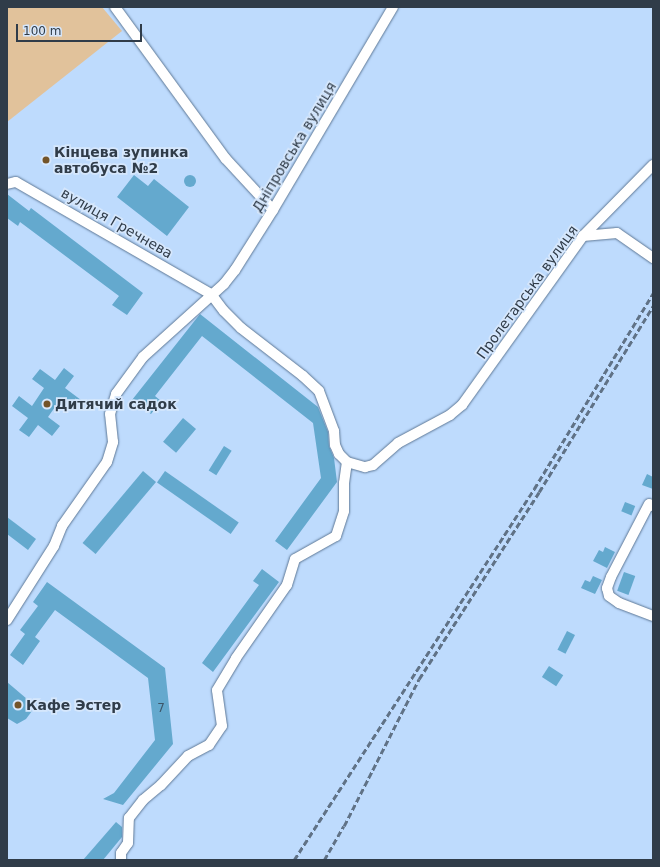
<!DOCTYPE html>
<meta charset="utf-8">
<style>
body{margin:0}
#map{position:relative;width:660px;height:867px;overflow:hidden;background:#bedbfd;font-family:"DejaVu Sans",sans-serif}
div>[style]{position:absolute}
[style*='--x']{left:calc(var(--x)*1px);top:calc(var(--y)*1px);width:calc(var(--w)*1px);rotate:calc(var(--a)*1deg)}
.green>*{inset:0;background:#e1c29b}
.building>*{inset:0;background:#64a9ce;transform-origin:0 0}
.round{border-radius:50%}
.roads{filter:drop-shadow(0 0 1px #5e7896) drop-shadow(0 0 1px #5e7896)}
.street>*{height:10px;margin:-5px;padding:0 5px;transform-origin:5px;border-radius:5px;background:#fff}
.rail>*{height:2.5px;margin-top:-1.25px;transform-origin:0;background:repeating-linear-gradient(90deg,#607286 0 6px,transparent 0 9px)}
.dots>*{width:11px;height:11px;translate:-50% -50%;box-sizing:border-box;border:2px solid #d6e7fc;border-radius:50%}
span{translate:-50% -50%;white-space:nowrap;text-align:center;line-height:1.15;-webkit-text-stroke:3.5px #d6e7fc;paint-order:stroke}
.number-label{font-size:12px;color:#3d576a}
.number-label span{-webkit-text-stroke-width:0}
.street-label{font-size:14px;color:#303c49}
.poi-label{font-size:14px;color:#303c49;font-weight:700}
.left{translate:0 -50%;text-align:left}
.frame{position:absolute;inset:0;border:8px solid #303c49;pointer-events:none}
.scale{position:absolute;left:16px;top:24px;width:126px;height:18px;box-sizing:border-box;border:2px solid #303c49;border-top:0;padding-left:5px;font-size:12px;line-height:14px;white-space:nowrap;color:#303c49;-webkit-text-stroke:3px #d6e7fc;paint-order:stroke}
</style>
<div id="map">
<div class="green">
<i style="clip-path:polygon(7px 7px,102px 7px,122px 31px,7px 122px)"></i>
</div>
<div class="building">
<i style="clip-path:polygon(134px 175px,148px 186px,154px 179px,189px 207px,167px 236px,117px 197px)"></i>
<i class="round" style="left:184px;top:175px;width:12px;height:12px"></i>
<i style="clip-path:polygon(7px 194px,29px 211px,31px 208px,143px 293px,127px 315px,112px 305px,119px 296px,20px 222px,18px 226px,7px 218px)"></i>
<i style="clip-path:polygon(200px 314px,318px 407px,328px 432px,329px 446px,334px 458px,337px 482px,287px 550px,275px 541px,321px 478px,313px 423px,202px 336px,155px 396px,161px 401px,151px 414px,132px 400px)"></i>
<i style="clip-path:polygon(64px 368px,74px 376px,65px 388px,81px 400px,74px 410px,60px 400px,48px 417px,60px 426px,52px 436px,38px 425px,29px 437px,19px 430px,28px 418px,12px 406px,19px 396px,32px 406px,44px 388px,32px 379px,40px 369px,55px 380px)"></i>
<i style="left:183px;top:418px;width:17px;height:31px;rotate:40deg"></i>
<i style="left:224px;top:446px;width:9px;height:29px;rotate:32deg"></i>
<i style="left:143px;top:471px;width:17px;height:94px;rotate:40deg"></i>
<i style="left:165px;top:471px;width:90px;height:14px;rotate:35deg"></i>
<i style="clip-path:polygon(647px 474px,653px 477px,653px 489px,642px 485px)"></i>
<i style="left:625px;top:502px;width:11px;height:10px;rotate:22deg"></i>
<i style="clip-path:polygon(7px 517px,36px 539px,28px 550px,7px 534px)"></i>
<i style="clip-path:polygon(605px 547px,615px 552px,607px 568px,593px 561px,599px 550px,603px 552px)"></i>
<i style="clip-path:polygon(262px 569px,279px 582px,213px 672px,202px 663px,259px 585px,253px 581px)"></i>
<i style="left:624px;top:572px;width:12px;height:20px;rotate:20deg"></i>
<i style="clip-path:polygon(593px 576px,602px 580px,595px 594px,581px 588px,585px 580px,590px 582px)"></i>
<i style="clip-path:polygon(47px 582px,165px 668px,173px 744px,123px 805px,103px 799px,114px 793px,155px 740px,148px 678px,55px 610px,35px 637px,40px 641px,23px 665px,10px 655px,25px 634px,20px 630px,38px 606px,33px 602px)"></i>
<i style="left:567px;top:631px;width:9px;height:21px;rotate:27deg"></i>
<i style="left:549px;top:666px;width:17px;height:13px;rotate:33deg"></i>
<i style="clip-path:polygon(7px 682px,27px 699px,32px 711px,26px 719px,17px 724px,7px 718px)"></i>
<i style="clip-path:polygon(116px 822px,122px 827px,122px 837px,103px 860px,83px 860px)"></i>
</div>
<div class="roads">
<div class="street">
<i style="--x:115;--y:7;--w:188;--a:53.9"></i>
<i style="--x:226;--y:159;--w:69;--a:47.3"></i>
<i style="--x:7;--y:184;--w:9;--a:-13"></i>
<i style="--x:16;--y:182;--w:225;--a:29.9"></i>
<i style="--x:211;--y:294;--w:21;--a:53"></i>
<i style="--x:224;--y:311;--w:24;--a:45"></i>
<i style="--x:241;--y:328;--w:78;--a:37.7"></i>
<i style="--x:303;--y:376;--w:22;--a:43"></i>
<i style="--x:319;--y:391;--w:43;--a:69.4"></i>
<i style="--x:334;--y:431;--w:14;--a:86"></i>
<i style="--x:335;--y:445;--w:10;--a:66"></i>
<i style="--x:339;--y:454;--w:11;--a:45"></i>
<i style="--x:347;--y:462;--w:19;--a:16"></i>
<i style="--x:365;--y:467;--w:8;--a:-14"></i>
<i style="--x:373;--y:465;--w:33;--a:-41"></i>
<i style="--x:398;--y:443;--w:59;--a:-28.3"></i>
<i style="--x:450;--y:415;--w:16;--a:-40"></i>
<i style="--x:462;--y:405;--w:208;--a:-54.4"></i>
<i style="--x:583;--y:236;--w:100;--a:-45.4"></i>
<i style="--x:583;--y:236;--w:34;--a:-5"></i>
<i style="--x:617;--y:233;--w:44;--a:34.8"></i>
<i style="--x:653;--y:506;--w:4;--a:-153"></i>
<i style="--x:649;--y:504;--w:82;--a:117.5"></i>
<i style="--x:611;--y:577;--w:12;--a:110"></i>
<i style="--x:607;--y:588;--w:8;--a:76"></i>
<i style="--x:609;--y:596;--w:12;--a:35"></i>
<i style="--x:619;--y:603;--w:36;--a:21"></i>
<i style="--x:7;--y:620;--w:88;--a:-57.6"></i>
<i style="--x:54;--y:546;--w:22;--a:-68"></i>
<i style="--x:62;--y:526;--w:78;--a:-54.9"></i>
<i style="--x:107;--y:462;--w:21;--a:-73"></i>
<i style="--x:113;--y:442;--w:28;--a:-96"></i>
<i style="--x:110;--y:414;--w:21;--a:-73"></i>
<i style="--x:116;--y:394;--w:46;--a:-53.9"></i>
<i style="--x:143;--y:357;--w:109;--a:-42"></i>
<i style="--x:224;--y:284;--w:18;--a:-52"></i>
<i style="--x:235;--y:270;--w:71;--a:-57.7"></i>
<i style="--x:273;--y:210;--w:236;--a:-59.4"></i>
<i style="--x:121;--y:860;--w:7;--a:-90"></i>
<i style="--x:121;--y:853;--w:12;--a:-55"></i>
<i style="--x:128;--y:843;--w:25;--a:-88"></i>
<i style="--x:129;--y:818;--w:23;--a:-52"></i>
<i style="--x:143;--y:800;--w:23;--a:-40"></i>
<i style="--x:161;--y:785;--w:40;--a:-47"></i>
<i style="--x:188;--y:756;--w:24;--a:-28"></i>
<i style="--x:209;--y:745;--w:23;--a:-56"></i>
<i style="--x:222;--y:726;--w:36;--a:-98"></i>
<i style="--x:217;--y:690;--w:37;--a:-59"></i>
<i style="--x:236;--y:658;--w:89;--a:-55.1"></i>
<i style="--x:287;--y:585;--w:27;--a:-73"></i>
<i style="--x:295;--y:559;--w:47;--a:-29.3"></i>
<i style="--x:336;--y:536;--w:26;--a:-72"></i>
<i style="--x:344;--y:511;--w:28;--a:-90"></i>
<i style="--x:344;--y:483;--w:21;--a:-82"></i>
</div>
</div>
<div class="rail">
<i style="--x:294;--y:860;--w:442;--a:-57.1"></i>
<i style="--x:534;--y:489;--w:229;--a:-58.7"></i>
<i style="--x:324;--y:860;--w:39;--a:-60"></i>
<i style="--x:344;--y:826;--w:165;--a:-63"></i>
<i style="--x:419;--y:679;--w:222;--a:-57.3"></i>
<i style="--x:539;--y:492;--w:218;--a:-58.5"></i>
</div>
<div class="dots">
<i style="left:46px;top:160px;background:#735429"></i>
<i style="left:47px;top:404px;background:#735429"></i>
<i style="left:18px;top:705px;background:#735429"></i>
</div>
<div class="number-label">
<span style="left:161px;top:709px">7</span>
</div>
<div class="street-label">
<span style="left:294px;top:147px;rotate:-59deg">Дніпровська вулиця</span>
<span style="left:117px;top:223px;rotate:30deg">вулиця Гречнева</span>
<span style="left:527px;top:292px;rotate:-54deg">Пролетарська вулиця</span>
</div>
<div class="poi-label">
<span class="left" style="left:54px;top:160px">Кінцева зупинка<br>автобуса №2</span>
<span class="left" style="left:55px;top:404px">Дитячий садок</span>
<span class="left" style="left:26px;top:705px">Кафе Эстер</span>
</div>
<div class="frame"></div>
<div class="scale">100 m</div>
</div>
